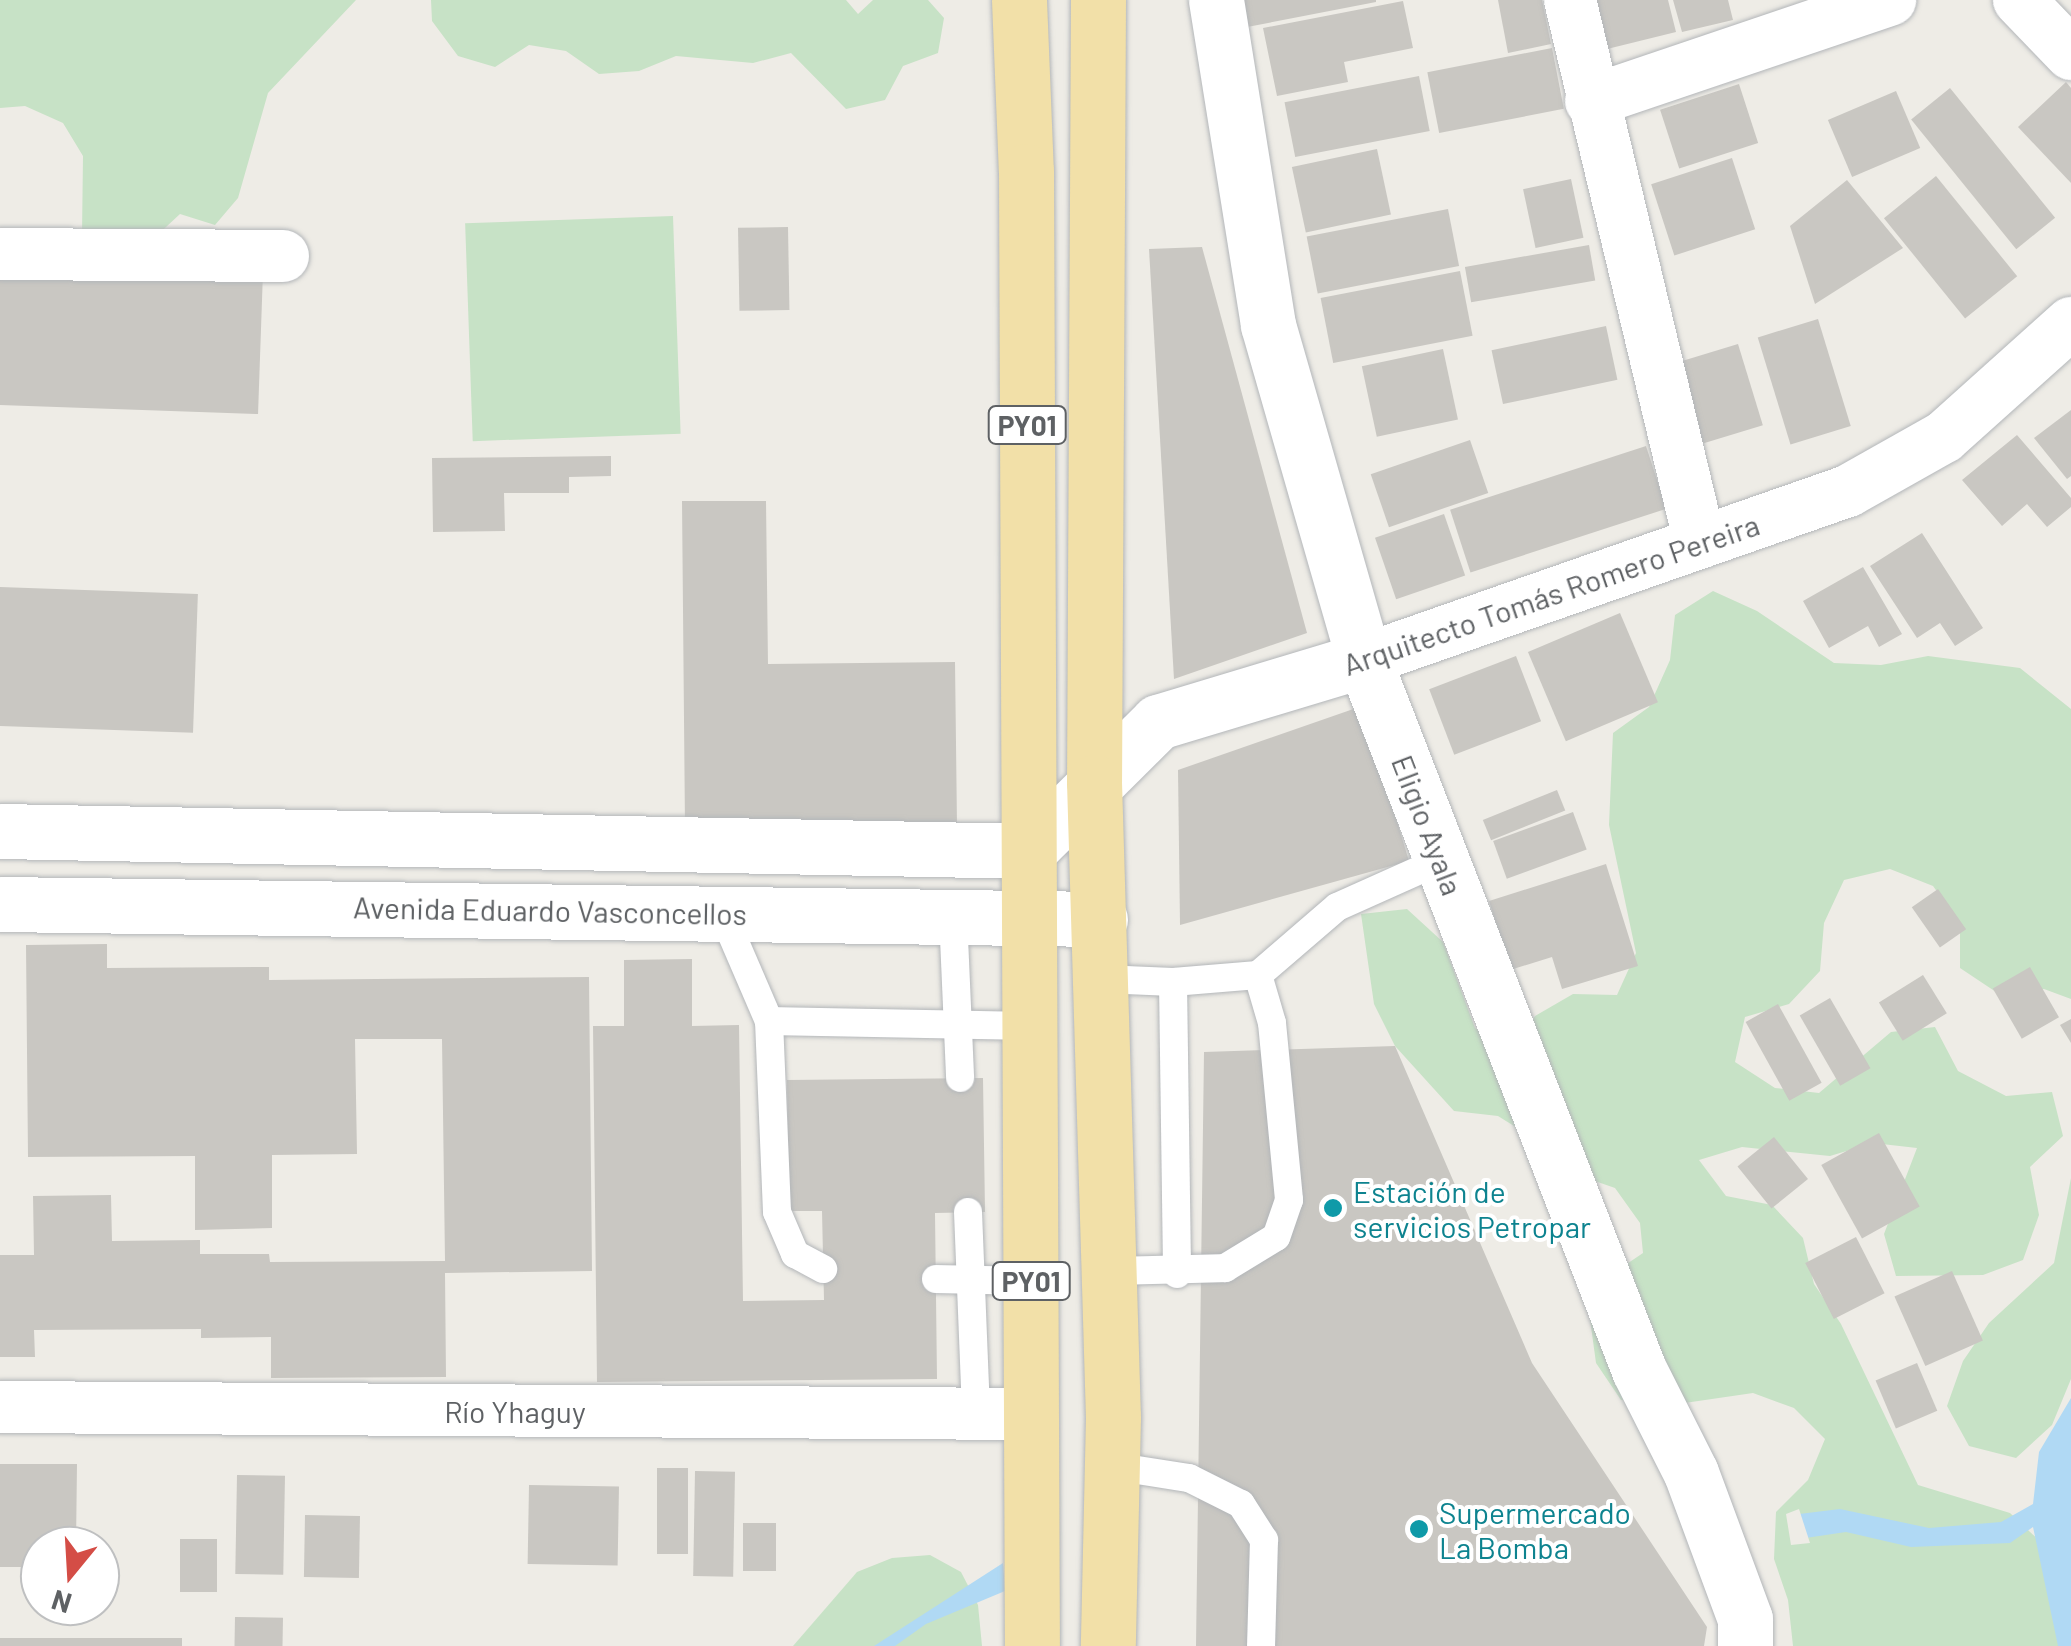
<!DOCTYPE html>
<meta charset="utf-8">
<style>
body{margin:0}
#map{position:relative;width:2071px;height:1646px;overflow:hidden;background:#eeece6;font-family:Barlow,sans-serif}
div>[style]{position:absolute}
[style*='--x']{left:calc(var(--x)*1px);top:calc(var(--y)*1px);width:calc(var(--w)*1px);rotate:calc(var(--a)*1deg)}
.green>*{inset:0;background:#c7e2c6;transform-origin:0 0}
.water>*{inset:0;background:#b0d9f4}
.pier>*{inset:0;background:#eeece6}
.building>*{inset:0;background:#c9c7c2;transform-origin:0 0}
.roads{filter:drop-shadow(0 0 2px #b3b6b9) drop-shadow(0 0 2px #b3b6b9)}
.service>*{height:28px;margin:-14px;padding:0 14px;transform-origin:14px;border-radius:14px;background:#fff}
.minor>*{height:52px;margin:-26px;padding:0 26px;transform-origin:26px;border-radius:26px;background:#fff}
.tertiary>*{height:55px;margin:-27.5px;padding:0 27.5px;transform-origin:27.5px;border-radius:27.5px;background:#fff}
.trunk>*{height:55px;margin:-27.5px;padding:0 27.5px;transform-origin:27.5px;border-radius:27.5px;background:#f2e0a8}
.dots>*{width:28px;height:28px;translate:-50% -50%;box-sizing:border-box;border:5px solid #fff;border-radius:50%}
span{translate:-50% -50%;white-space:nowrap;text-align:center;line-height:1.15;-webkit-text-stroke:8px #fff;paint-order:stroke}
.shield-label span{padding:2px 8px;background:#fff;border:2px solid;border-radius:8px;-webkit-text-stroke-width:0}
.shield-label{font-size:28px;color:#5e6164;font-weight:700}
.street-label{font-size:30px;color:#5e6164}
.culture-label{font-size:30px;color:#0d838f}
.left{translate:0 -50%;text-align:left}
.north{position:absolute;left:20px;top:1526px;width:100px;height:100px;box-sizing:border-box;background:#fff;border:2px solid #bfc0c1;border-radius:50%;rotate:198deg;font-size:28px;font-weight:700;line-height:40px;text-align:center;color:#5e6164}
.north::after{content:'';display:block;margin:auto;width:35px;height:45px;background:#d44d46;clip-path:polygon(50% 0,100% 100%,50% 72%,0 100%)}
</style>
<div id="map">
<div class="green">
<i style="clip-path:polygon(0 0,356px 0,268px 93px,238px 198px,215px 225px,180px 214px,152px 240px,82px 234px,83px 156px,63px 123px,25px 106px,0 108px)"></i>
<i style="clip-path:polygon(431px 0,846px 0,858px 14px,873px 0,928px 0,944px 18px,938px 53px,903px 66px,885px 100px,846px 109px,791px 53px,753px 63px,676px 56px,639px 71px,599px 74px,566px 51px,529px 45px,495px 67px,458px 56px,432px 21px)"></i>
<i style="left:673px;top:216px;width:218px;height:208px;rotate:88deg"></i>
<i style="clip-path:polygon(1713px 591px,1757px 611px,1834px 663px,1881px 665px,1928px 656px,2020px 668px,2071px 709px,2071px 999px,2044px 989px,1999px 994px,1960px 968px,1960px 923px,1933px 886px,1890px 869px,1844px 880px,1824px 923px,1820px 971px,1789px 1004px,1745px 1017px,1735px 1062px,1775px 1088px,1819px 1093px,1891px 1032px,1935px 1027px,1958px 1071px,2006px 1096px,2052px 1092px,2063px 1136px,2030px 1167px,2039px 1215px,2023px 1260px,1983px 1275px,1896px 1276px,1884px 1234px,1917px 1148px,1873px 1143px,1830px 1156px,1742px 1147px,1699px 1160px,1726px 1196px,1772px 1205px,1803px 1238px,1814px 1284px,1841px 1324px,1918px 1485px,2010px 1513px,2046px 1547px,2071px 1646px,1793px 1646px,1788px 1600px,1774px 1559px,1776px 1512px,1808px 1480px,1825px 1439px,1794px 1408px,1753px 1393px,1664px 1406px,1621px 1400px,1596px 1363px,1590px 1319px,1606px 1278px,1643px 1253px,1640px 1223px,1615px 1188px,1566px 1171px,1535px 1139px,1498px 1116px,1454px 1111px,1395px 1046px,1374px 1004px,1361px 914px,1407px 909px,1443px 942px,1475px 1028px,1512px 1053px,1535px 1016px,1573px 994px,1617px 995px,1636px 953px,1609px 825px,1613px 733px,1649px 707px,1670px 660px,1675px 615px)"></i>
<i style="clip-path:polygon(2071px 1178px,2071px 1379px,2052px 1425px,2016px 1458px,1969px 1446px,1947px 1406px,1963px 1361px,1989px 1323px,2054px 1263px)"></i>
<i style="clip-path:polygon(930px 1555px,961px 1572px,978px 1605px,982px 1646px,793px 1646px,857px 1572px,892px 1558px)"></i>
</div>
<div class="water">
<i style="clip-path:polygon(2071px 1398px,2071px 1646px,2058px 1646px,2033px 1527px,2010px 1543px,1911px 1547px,1846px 1532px,1792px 1540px,1791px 1515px,1840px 1509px,1929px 1528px,2001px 1522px,2033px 1504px,2039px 1452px)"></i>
<i style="clip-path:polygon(1003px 1563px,1005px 1591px,926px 1624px,895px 1646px,874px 1646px)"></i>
</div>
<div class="pier">
<i style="clip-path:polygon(1799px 1509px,1810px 1543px,1791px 1545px,1786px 1514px)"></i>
</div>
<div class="building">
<i style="clip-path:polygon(1236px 0,1376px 0,1376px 2px,1242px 28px)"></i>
<i style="clip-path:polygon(1498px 0,1542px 0,1551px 44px,1508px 53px)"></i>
<i style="clip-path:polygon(1586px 0,1668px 0,1676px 32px,1599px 51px)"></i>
<i style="clip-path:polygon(1673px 0,1728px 0,1733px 20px,1682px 32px)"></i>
<i style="clip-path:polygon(1403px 1px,1413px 48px,1344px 62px,1348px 82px,1277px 96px,1263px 28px)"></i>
<i style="left:1552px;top:48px;width:62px;height:127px;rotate:79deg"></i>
<i style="left:1419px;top:76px;width:56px;height:137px;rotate:79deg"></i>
<i style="clip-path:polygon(2066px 82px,2071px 88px,2071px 183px,2018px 127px)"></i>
<i style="left:1739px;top:84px;width:62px;height:83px;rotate:72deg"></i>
<i style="left:1950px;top:88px;width:167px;height:50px;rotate:51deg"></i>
<i style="left:1896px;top:91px;width:62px;height:74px;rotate:67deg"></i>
<i style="left:1377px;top:149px;width:67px;height:87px;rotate:78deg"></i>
<i style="left:1732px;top:158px;width:75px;height:85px;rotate:72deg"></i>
<i style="left:1936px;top:176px;width:129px;height:67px;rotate:51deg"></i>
<i style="left:1571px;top:179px;width:60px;height:49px;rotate:78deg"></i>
<i style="clip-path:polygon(1847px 180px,1903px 248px,1815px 304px,1790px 226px)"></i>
<i style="left:1448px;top:209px;width:58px;height:144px;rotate:79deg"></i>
<i style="left:788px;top:227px;width:83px;height:50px;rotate:89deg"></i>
<i style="left:1589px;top:245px;width:36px;height:126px;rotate:80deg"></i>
<i style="clip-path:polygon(1202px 247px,1307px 633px,1174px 679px,1149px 249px)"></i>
<i style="left:0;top:267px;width:263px;height:138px;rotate:2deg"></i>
<i style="left:1460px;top:271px;width:66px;height:142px;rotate:79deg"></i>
<i style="left:1818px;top:319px;width:112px;height:63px;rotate:73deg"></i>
<i style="left:1606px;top:326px;width:55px;height:117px;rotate:78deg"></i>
<i style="left:1738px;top:344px;width:85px;height:67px;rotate:73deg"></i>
<i style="left:1443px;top:349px;width:72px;height:83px;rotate:78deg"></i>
<i style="clip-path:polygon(2071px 410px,2071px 476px,2067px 479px,2034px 438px)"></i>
<i style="clip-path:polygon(2017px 435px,2071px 498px,2071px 507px,2047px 527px,2027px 504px,2002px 526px,1962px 480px)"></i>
<i style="left:1470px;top:440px;width:56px;height:105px;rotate:71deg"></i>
<i style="left:1646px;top:446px;width:66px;height:206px;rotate:72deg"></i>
<i style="clip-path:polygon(611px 456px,611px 476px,569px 477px,569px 493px,504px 493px,505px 531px,433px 532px,432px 458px)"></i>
<i style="clip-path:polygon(682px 501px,766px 501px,768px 664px,955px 662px,957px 825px,685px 828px)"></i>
<i style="left:1444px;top:514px;width:65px;height:73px;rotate:71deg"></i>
<i style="clip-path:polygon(1922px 533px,1983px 628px,1955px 646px,1940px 623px,1917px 638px,1870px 566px)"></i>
<i style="clip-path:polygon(1863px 567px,1902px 634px,1879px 647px,1868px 626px,1829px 648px,1803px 601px)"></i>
<i style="left:0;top:587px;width:198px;height:139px;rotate:2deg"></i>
<i style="left:1620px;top:613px;width:97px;height:100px;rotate:67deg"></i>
<i style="left:1516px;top:656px;width:70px;height:93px;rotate:69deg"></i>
<i style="clip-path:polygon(1362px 706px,1409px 861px,1180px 925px,1178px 770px)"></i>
<i style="left:1557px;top:790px;width:22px;height:80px;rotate:68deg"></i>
<i style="left:1573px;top:812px;width:40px;height:85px;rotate:70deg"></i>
<i style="clip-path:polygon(1606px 864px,1638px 966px,1562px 989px,1552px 957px,1510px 970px,1489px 901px)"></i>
<i style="left:1938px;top:889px;width:49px;height:32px;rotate:55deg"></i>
<i style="clip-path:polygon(107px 944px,107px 968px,269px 967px,269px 980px,589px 977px,592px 1271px,445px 1273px,446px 1377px,271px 1378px,271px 1337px,201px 1338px,201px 1329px,34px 1330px,35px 1357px,0 1357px,0 1255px,34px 1255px,33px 1196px,111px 1195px,112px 1241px,200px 1240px,200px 1254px,269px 1254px,270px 1262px,445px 1261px,442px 1039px,355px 1039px,357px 1154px,272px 1155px,272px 1228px,195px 1230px,195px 1156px,28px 1157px,26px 945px)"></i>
<i style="clip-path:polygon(692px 959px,692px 1026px,739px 1025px,743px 1301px,824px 1300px,822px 1211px,789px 1211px,787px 1080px,983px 1078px,985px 1212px,935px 1213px,937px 1379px,597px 1382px,593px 1026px,624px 1026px,624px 960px)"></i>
<i style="left:2030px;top:967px;width:58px;height:43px;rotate:60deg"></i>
<i style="left:1923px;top:975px;width:45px;height:52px;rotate:58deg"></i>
<i style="left:1830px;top:998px;width:81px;height:35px;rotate:60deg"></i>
<i style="left:1778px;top:1004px;width:90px;height:37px;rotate:61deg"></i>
<i style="clip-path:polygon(2071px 1019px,2071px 1043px,2060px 1025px)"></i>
<i style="clip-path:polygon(1395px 1046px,1532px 1363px,1707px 1627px,1704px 1646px,1196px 1646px,1204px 1052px)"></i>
<i style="left:1879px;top:1133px;width:84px;height:66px;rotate:61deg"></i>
<i style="left:1774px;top:1137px;width:54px;height:47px;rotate:51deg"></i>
<i style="left:1856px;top:1237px;width:63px;height:57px;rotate:63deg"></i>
<i style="left:1952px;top:1271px;width:76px;height:63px;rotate:66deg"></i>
<i style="left:1917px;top:1363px;width:52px;height:45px;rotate:67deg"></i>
<i style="clip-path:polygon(0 1464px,77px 1464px,76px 1546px,40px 1546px,40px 1567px,0 1567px)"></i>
<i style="left:657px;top:1468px;width:31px;height:86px"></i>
<i style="left:695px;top:1471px;width:40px;height:105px;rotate:1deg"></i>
<i style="left:237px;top:1475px;width:48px;height:99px;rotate:1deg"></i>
<i style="left:529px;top:1485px;width:90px;height:79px;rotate:1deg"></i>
<i style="left:305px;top:1515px;width:55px;height:62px;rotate:1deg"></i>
<i style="left:743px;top:1523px;width:33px;height:48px"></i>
<i style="left:180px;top:1539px;width:37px;height:53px"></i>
<i style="left:235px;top:1617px;width:48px;height:29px;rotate:1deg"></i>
<i style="left:0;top:1638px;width:182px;height:8px"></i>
</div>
<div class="roads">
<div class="service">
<i style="--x:722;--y:912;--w:119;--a:66.7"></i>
<i style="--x:769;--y:1021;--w:261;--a:1.1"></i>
<i style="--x:953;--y:915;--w:163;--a:87.5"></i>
<i style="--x:1258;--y:975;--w:104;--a:-40.7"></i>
<i style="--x:1337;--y:907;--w:115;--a:-24.1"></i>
<i style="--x:1102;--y:979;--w:71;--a:2.4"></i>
<i style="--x:1173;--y:982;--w:85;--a:-4.7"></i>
<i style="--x:1258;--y:975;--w:50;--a:73.7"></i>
<i style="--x:1272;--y:1023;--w:178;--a:84.5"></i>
<i style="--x:1289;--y:1200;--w:39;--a:109"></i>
<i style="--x:1276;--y:1237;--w:60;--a:148.7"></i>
<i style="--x:1225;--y:1268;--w:116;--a:178.5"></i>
<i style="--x:1173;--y:982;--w:292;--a:89.2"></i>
<i style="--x:769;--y:1021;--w:191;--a:87.6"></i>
<i style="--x:777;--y:1212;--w:46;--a:66.8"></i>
<i style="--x:795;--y:1254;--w:32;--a:28"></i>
<i style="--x:968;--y:1212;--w:202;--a:87.7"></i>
<i style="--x:936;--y:1279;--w:95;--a:1.2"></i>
<i style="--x:1112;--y:1466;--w:78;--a:8.9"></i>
<i style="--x:1189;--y:1478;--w:58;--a:26.6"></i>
<i style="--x:1241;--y:1504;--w:43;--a:57.4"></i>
<i style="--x:1264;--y:1540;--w:106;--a:91.6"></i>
</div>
<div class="minor">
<i style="--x:1570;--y:0;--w:558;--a:76.54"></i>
<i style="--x:2019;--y:0;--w:75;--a:46.1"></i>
<i style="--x:1591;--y:101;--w:316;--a:-18.7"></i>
<i style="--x:0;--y:254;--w:283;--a:0.4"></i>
<i style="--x:1364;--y:660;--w:513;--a:-19.25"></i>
<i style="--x:1848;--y:491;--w:110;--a:-29.4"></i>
<i style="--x:1944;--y:437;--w:171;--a:-41.9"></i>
<i style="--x:0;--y:1407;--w:1031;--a:0.39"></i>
</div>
<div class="tertiary">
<i style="--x:1216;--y:0;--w:329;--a:80.9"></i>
<i style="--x:1268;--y:325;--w:348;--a:74"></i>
<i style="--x:1364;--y:660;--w:761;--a:68.83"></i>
<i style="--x:1639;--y:1370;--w:115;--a:63.2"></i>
<i style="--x:1691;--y:1473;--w:156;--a:69.7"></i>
<i style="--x:1745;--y:1619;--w:27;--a:90"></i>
<i style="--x:0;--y:831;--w:1028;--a:1.11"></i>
<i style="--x:1028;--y:851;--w:183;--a:-44.8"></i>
<i style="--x:1158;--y:722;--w:215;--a:-16.8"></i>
<i style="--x:0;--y:904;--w:1100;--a:0.78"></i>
</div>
<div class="trunk">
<i style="--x:1019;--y:0;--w:171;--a:87.7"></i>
<i style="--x:1026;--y:171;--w:1475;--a:89.77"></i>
<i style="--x:1098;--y:0;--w:782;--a:90.29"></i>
<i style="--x:1094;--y:782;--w:635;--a:88.29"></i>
<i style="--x:1113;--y:1417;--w:229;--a:91.3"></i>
</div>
</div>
<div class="dots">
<i style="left:1333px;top:1208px;background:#0f9aa8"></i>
<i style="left:1419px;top:1529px;background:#0f9aa8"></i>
</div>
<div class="shield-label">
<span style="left:1027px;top:425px">PY01</span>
<span style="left:1031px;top:1281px">PY01</span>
</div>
<div class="street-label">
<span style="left:1551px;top:594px;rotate:-19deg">Arquitecto Tomás Romero Pereira</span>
<span style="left:1428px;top:825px;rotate:69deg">Eligio Ayala</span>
<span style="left:550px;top:910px;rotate:1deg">Avenida Eduardo Vasconcellos</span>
<span style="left:515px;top:1411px">Río Yhaguy</span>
</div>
<div class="culture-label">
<span class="left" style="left:1353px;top:1208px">Estación de<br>servicios Petropar</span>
<span class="left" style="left:1439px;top:1529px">Supermercado<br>La Bomba</span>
</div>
<div class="north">N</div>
</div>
